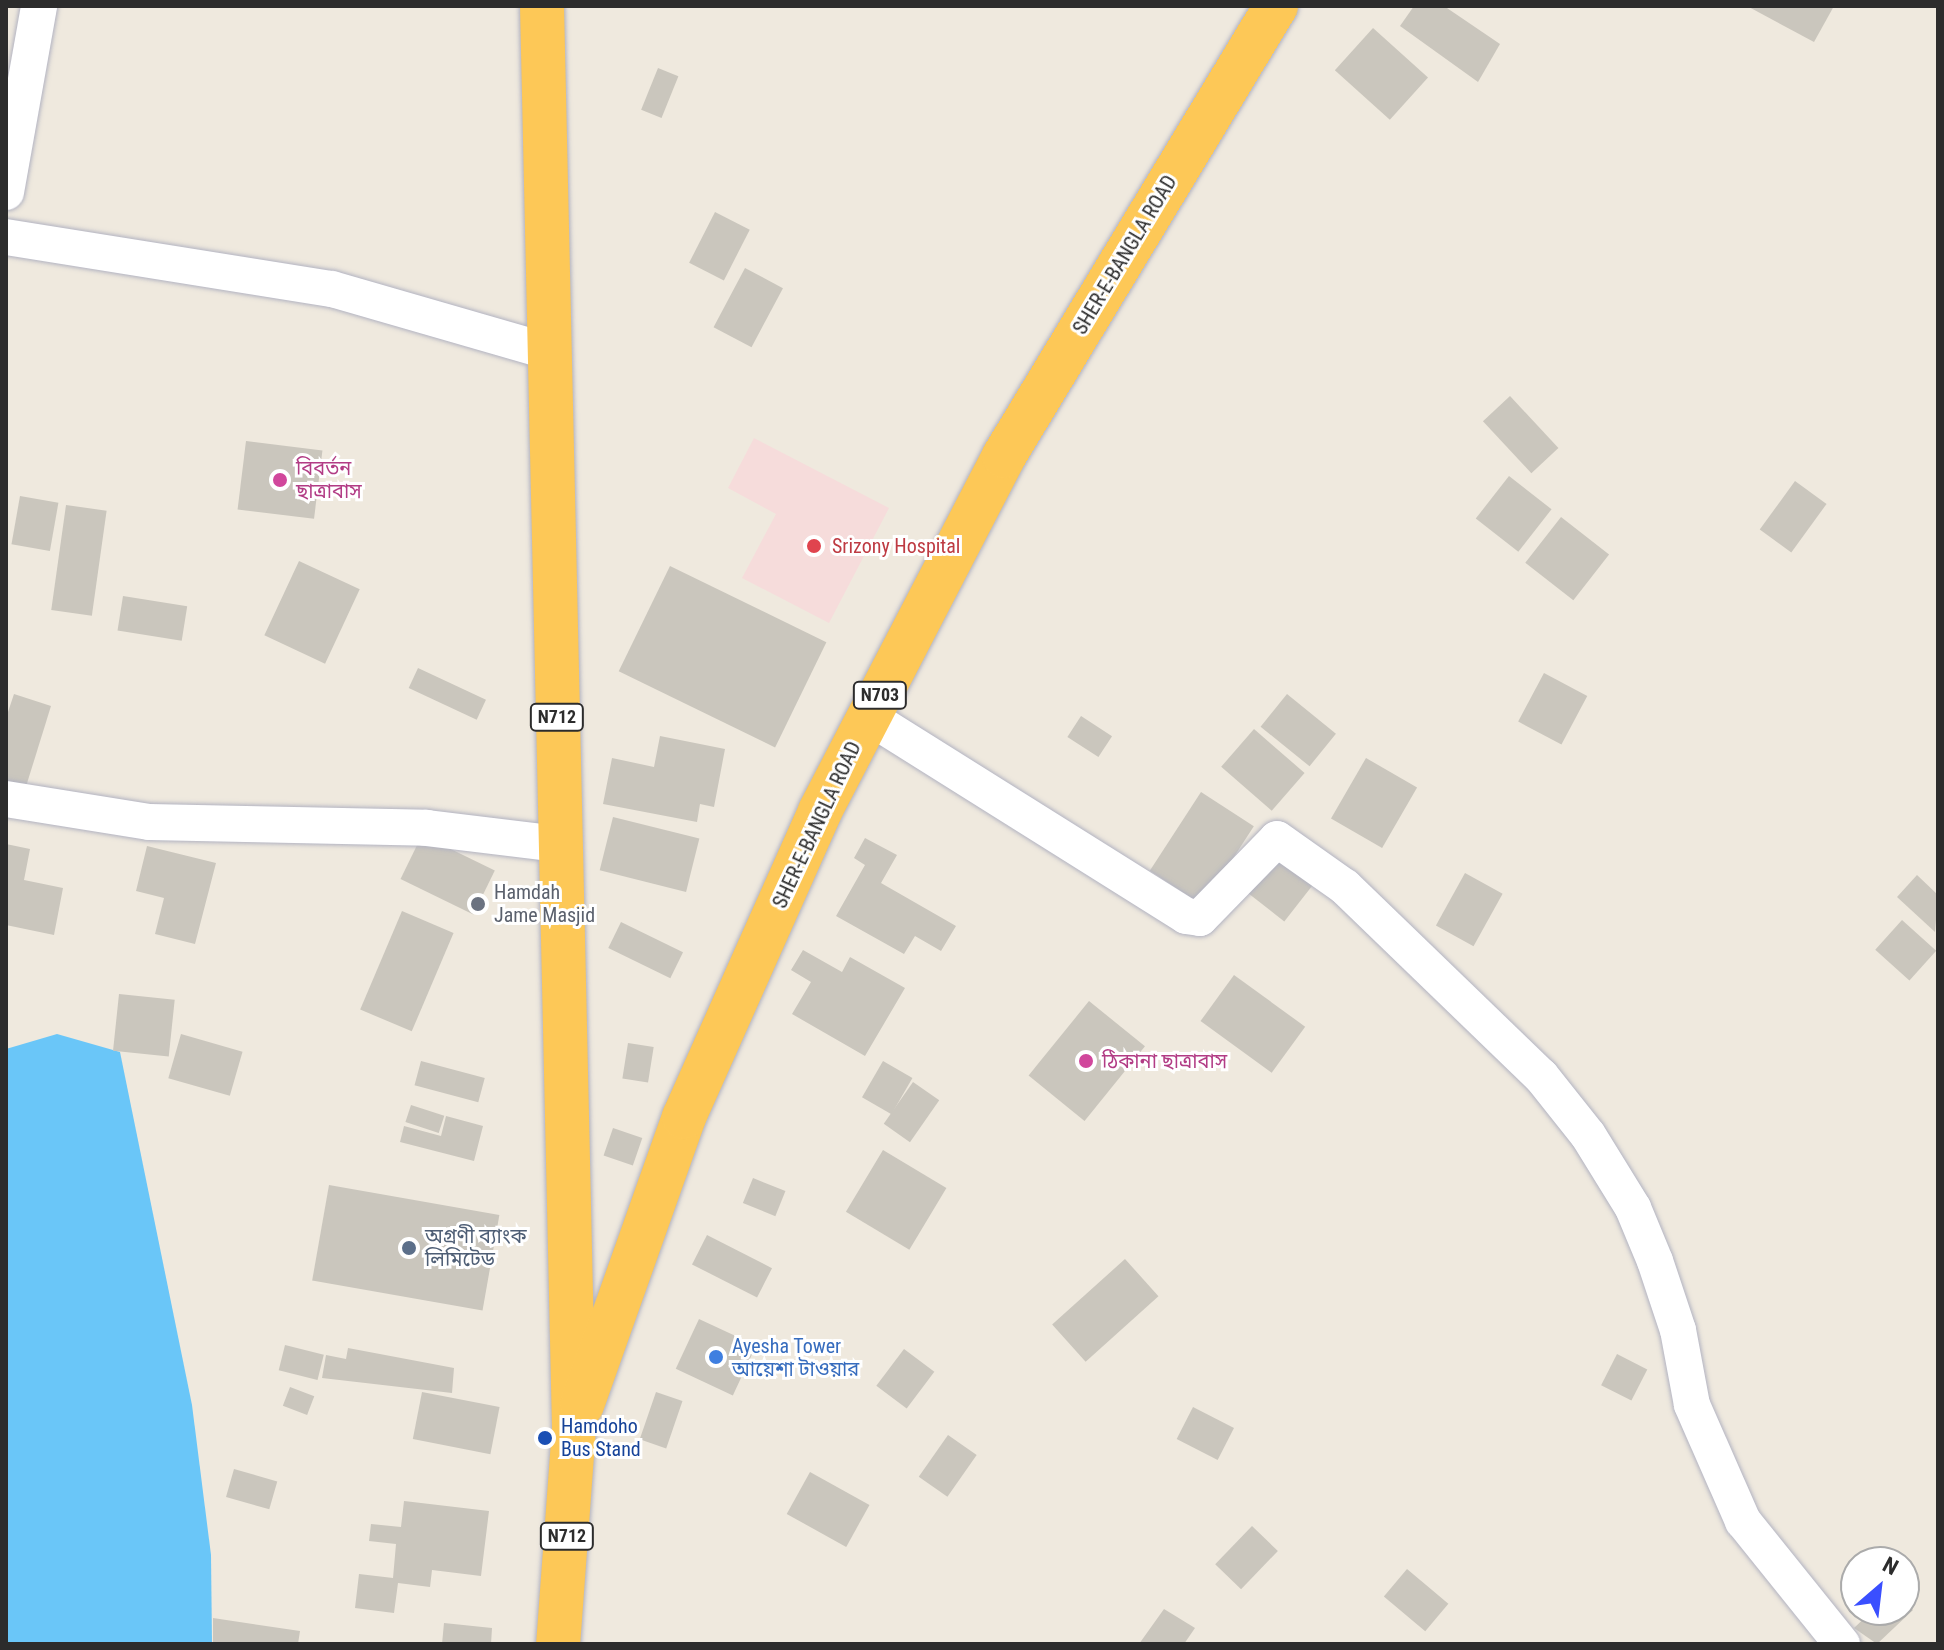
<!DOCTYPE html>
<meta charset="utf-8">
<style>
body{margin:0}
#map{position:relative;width:1944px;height:1650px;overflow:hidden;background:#efe9de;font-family:"Roboto Condensed","Noto Sans Bengali",sans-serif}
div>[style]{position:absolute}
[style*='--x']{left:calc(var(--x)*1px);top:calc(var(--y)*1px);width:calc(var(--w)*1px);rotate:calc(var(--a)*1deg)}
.medical>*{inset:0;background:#f6dcdb}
.water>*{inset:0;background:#6ac6f8}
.building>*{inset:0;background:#cac6bd;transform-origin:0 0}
.roads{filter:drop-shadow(0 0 2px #b2b3c1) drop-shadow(0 0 2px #b2b3c1)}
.minor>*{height:36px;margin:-18px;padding:0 18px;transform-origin:18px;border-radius:18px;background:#fff}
.trunk>*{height:44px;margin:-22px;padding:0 22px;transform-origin:22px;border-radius:22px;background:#fdc857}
.dots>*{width:22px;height:22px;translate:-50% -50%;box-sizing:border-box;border:4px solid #fff;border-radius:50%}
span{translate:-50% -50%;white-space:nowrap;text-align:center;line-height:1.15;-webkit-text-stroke:6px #fff;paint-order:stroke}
.shield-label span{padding:2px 6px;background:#fff;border:2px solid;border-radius:6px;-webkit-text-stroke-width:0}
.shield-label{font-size:18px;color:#2c2c2c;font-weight:700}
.street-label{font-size:20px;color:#2c2c2c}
.hotel-label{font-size:20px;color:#b23c85}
.left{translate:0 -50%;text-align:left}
.health-label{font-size:20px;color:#be3a42}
.worship-label{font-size:20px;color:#5b616d}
.service-label{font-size:20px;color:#4e5e75}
.shop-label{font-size:20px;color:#366cbe}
.transit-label{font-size:20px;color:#164399}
.frame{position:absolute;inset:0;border:8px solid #2c2c2c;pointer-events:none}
.north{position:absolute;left:1840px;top:1546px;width:80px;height:80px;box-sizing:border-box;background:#fff;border:2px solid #ababab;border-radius:50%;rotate:28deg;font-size:22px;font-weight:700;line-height:32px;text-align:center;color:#2c2c2c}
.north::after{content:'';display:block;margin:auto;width:28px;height:36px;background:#3a4fff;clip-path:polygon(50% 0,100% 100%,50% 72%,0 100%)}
</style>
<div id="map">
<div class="medical">
<i style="clip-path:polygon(754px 438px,889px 508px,829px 623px,742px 578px,776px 514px,728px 488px)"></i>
</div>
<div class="water">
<i style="clip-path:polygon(57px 1034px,120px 1052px,192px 1405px,211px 1555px,212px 1644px,6px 1644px,6px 1049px)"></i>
</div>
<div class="building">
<i style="clip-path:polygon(1414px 6px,1444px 6px,1500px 44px,1478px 82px,1400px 26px)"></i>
<i style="clip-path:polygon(1747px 6px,1834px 6px,1814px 42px)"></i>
<i style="left:1373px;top:28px;width:74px;height:57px;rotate:42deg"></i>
<i style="left:658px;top:68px;width:22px;height:45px;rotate:22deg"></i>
<i style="left:715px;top:212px;width:39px;height:57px;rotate:27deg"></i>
<i style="left:745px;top:268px;width:43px;height:67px;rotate:28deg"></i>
<i style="left:1510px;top:396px;width:71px;height:37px;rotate:47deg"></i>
<i style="left:246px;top:441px;width:77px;height:69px;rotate:7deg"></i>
<i style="left:1509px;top:476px;width:54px;height:54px;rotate:38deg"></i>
<i style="left:1795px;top:481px;width:39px;height:60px;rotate:36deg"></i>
<i style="left:20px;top:496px;width:39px;height:49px;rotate:10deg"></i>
<i style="left:66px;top:505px;width:41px;height:106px;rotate:8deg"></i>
<i style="left:1561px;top:517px;width:61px;height:58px;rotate:38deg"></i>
<i style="left:299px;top:561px;width:67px;height:82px;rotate:25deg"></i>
<i style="left:670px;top:566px;width:174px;height:117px;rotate:26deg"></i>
<i style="left:123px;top:596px;width:65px;height:35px;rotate:9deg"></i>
<i style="left:418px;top:668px;width:75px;height:22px;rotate:25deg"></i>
<i style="left:1544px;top:673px;width:49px;height:55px;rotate:28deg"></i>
<i style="clip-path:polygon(14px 694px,51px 706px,24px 793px,6px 787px,6px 718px)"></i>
<i style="left:1287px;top:694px;width:63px;height:42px;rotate:39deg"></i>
<i style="left:1081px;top:716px;width:37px;height:25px;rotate:33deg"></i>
<i style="left:1254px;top:729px;width:67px;height:50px;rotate:41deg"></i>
<i style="clip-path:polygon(660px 736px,725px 749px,714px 807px,700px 804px,697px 822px,603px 804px,612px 758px,654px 767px)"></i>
<i style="left:1366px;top:758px;width:59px;height:70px;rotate:30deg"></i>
<i style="left:1201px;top:792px;width:63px;height:94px;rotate:33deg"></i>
<i style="left:613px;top:817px;width:89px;height:55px;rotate:14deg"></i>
<i style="left:422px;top:835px;width:81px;height:49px;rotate:26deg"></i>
<i style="clip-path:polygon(865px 838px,897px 855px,881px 883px,956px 926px,941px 951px,915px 936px,904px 954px,836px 916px,865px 865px,854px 858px)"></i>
<i style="clip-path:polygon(6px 844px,30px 849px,24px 880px,63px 888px,54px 935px,6px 925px)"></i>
<i style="clip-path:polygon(147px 846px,216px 863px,195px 944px,155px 934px,164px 898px,136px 891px)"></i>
<i style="left:1274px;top:855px;width:49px;height:46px;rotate:38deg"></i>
<i style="left:1465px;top:873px;width:43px;height:60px;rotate:29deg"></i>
<i style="clip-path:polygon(1917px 875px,1938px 895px,1935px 932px,1897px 897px)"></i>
<i style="left:402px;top:911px;width:56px;height:107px;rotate:23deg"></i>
<i style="left:1902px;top:920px;width:46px;height:40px;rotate:42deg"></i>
<i style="left:621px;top:922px;width:69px;height:29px;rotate:26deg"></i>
<i style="clip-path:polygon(803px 950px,842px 972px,850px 957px,905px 988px,865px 1056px,792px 1014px,811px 982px,791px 970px)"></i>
<i style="left:1234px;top:975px;width:88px;height:57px;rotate:36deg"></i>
<i style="left:119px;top:994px;width:56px;height:57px;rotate:6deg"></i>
<i style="left:1089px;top:1001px;width:72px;height:96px;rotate:39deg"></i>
<i style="left:181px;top:1034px;width:64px;height:46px;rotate:16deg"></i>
<i style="left:628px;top:1043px;width:26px;height:36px;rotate:9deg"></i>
<i style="left:421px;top:1061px;width:66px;height:25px;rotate:15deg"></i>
<i style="left:883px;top:1061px;width:34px;height:42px;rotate:30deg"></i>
<i style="left:913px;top:1082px;width:32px;height:51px;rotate:35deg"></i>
<i style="left:411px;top:1105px;width:35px;height:18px;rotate:18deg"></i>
<i style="clip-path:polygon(446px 1116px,483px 1126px,474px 1161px,400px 1142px,404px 1126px,441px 1136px)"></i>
<i style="left:613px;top:1128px;width:31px;height:29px;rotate:19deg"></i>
<i style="left:883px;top:1150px;width:74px;height:72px;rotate:31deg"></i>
<i style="left:753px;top:1178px;width:35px;height:27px;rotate:22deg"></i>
<i style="left:329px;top:1185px;width:173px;height:97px;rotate:10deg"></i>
<i style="left:707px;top:1235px;width:73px;height:33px;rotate:27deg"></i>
<i style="left:1125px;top:1259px;width:50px;height:98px;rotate:48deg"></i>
<i style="left:699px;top:1319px;width:63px;height:55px;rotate:25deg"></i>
<i style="left:285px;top:1345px;width:40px;height:26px;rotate:14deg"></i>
<i style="clip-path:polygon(348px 1348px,454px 1368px,452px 1393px,322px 1378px,326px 1355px,346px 1359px)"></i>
<i style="left:904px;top:1349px;width:38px;height:46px;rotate:37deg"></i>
<i style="left:1617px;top:1354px;width:34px;height:35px;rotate:27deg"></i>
<i style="left:290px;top:1387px;width:26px;height:20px;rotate:21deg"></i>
<i style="left:422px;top:1392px;width:79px;height:48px;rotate:11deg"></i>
<i style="left:656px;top:1392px;width:28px;height:50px;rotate:19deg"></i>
<i style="left:1193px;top:1407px;width:46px;height:36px;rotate:27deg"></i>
<i style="left:948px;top:1435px;width:35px;height:51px;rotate:35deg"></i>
<i style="left:234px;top:1469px;width:45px;height:29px;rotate:16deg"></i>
<i style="left:810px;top:1472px;width:68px;height:48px;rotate:29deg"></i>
<i style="clip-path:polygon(404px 1501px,489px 1511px,481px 1576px,432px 1570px,430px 1587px,398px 1583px,394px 1613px,355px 1608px,359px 1574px,393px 1578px,396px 1544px,369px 1541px,371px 1524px,401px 1527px)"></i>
<i style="left:1252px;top:1526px;width:36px;height:53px;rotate:44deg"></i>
<i style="left:1407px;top:1569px;width:54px;height:36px;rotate:40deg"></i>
<i style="clip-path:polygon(1904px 1601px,1913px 1610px,1877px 1644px,1854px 1628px,1873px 1610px,1904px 1610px)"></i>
<i style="clip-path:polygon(1164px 1609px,1195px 1628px,1184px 1644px,1139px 1644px)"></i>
<i style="clip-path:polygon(213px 1618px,300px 1631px,298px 1644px,213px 1644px)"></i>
<i style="clip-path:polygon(444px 1623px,492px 1628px,491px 1644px,442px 1644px)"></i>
</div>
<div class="roads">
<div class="minor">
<i style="--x:6;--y:192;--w:189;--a:-79.9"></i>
<i style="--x:6;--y:237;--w:330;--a:9.1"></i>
<i style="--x:332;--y:289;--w:227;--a:16.1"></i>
<i style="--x:869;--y:717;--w:374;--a:32.1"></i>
<i style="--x:1186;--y:916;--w:14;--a:8"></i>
<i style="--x:1200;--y:918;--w:110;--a:-45.7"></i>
<i style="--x:1277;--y:839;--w:83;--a:35.2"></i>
<i style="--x:1345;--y:887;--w:272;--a:44"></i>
<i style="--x:1541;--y:1076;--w:75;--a:51.5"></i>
<i style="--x:1588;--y:1135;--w:86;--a:58.3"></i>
<i style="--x:1633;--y:1208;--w:57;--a:67.5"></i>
<i style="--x:1655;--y:1261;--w:73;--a:71.6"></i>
<i style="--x:1678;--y:1330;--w:76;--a:79.4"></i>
<i style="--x:1692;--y:1405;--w:127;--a:66.3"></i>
<i style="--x:1743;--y:1521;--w:158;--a:51.2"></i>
<i style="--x:6;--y:799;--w:145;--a:9.1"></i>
<i style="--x:149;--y:822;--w:278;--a:1.2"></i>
<i style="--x:427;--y:828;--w:134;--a:6.9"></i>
</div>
<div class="trunk">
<i style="--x:542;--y:6;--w:1422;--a:88.71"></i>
<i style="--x:574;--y:1428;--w:217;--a:94.2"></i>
<i style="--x:582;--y:1405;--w:306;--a:-70.5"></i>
<i style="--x:684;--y:1117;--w:335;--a:-66"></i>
<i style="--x:820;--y:811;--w:400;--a:-62.6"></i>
<i style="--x:1004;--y:456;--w:526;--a:-58.85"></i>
</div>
</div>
<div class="dots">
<i style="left:280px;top:480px;background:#d1479c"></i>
<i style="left:814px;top:546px;background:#e0444e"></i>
<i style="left:478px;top:904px;background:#6b7280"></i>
<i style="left:1086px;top:1061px;background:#d1479c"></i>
<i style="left:409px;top:1248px;background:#5c6f8a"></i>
<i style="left:716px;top:1357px;background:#3f7fe0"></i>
<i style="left:545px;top:1438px;background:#1a4fb4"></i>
</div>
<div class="shield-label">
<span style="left:880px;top:695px">N703</span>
<span style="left:557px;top:717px">N712</span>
<span style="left:567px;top:1536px">N712</span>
</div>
<div class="street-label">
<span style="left:1125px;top:255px;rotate:-59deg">SHER-E-BANGLA ROAD</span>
<span style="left:817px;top:825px;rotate:-65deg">SHER-E-BANGLA ROAD</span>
</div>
<div class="hotel-label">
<span class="left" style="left:296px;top:480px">বিবর্তন<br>ছাত্রাবাস</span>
<span class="left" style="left:1102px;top:1061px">ঠিকানা ছাত্রাবাস</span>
</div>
<div class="health-label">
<span class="left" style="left:832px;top:546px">Srizony Hospital</span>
</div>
<div class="worship-label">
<span class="left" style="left:494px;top:904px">Hamdah<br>Jame Masjid</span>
</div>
<div class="service-label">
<span class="left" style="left:425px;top:1248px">অগ্রণী ব্যাংক<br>লিমিটেড</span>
</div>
<div class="shop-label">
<span class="left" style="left:732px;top:1358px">Ayesha Tower<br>আয়েশা টাওয়ার</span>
</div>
<div class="transit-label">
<span class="left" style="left:561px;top:1438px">Hamdoho<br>Bus Stand</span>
</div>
<div class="frame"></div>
<div class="north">N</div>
</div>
